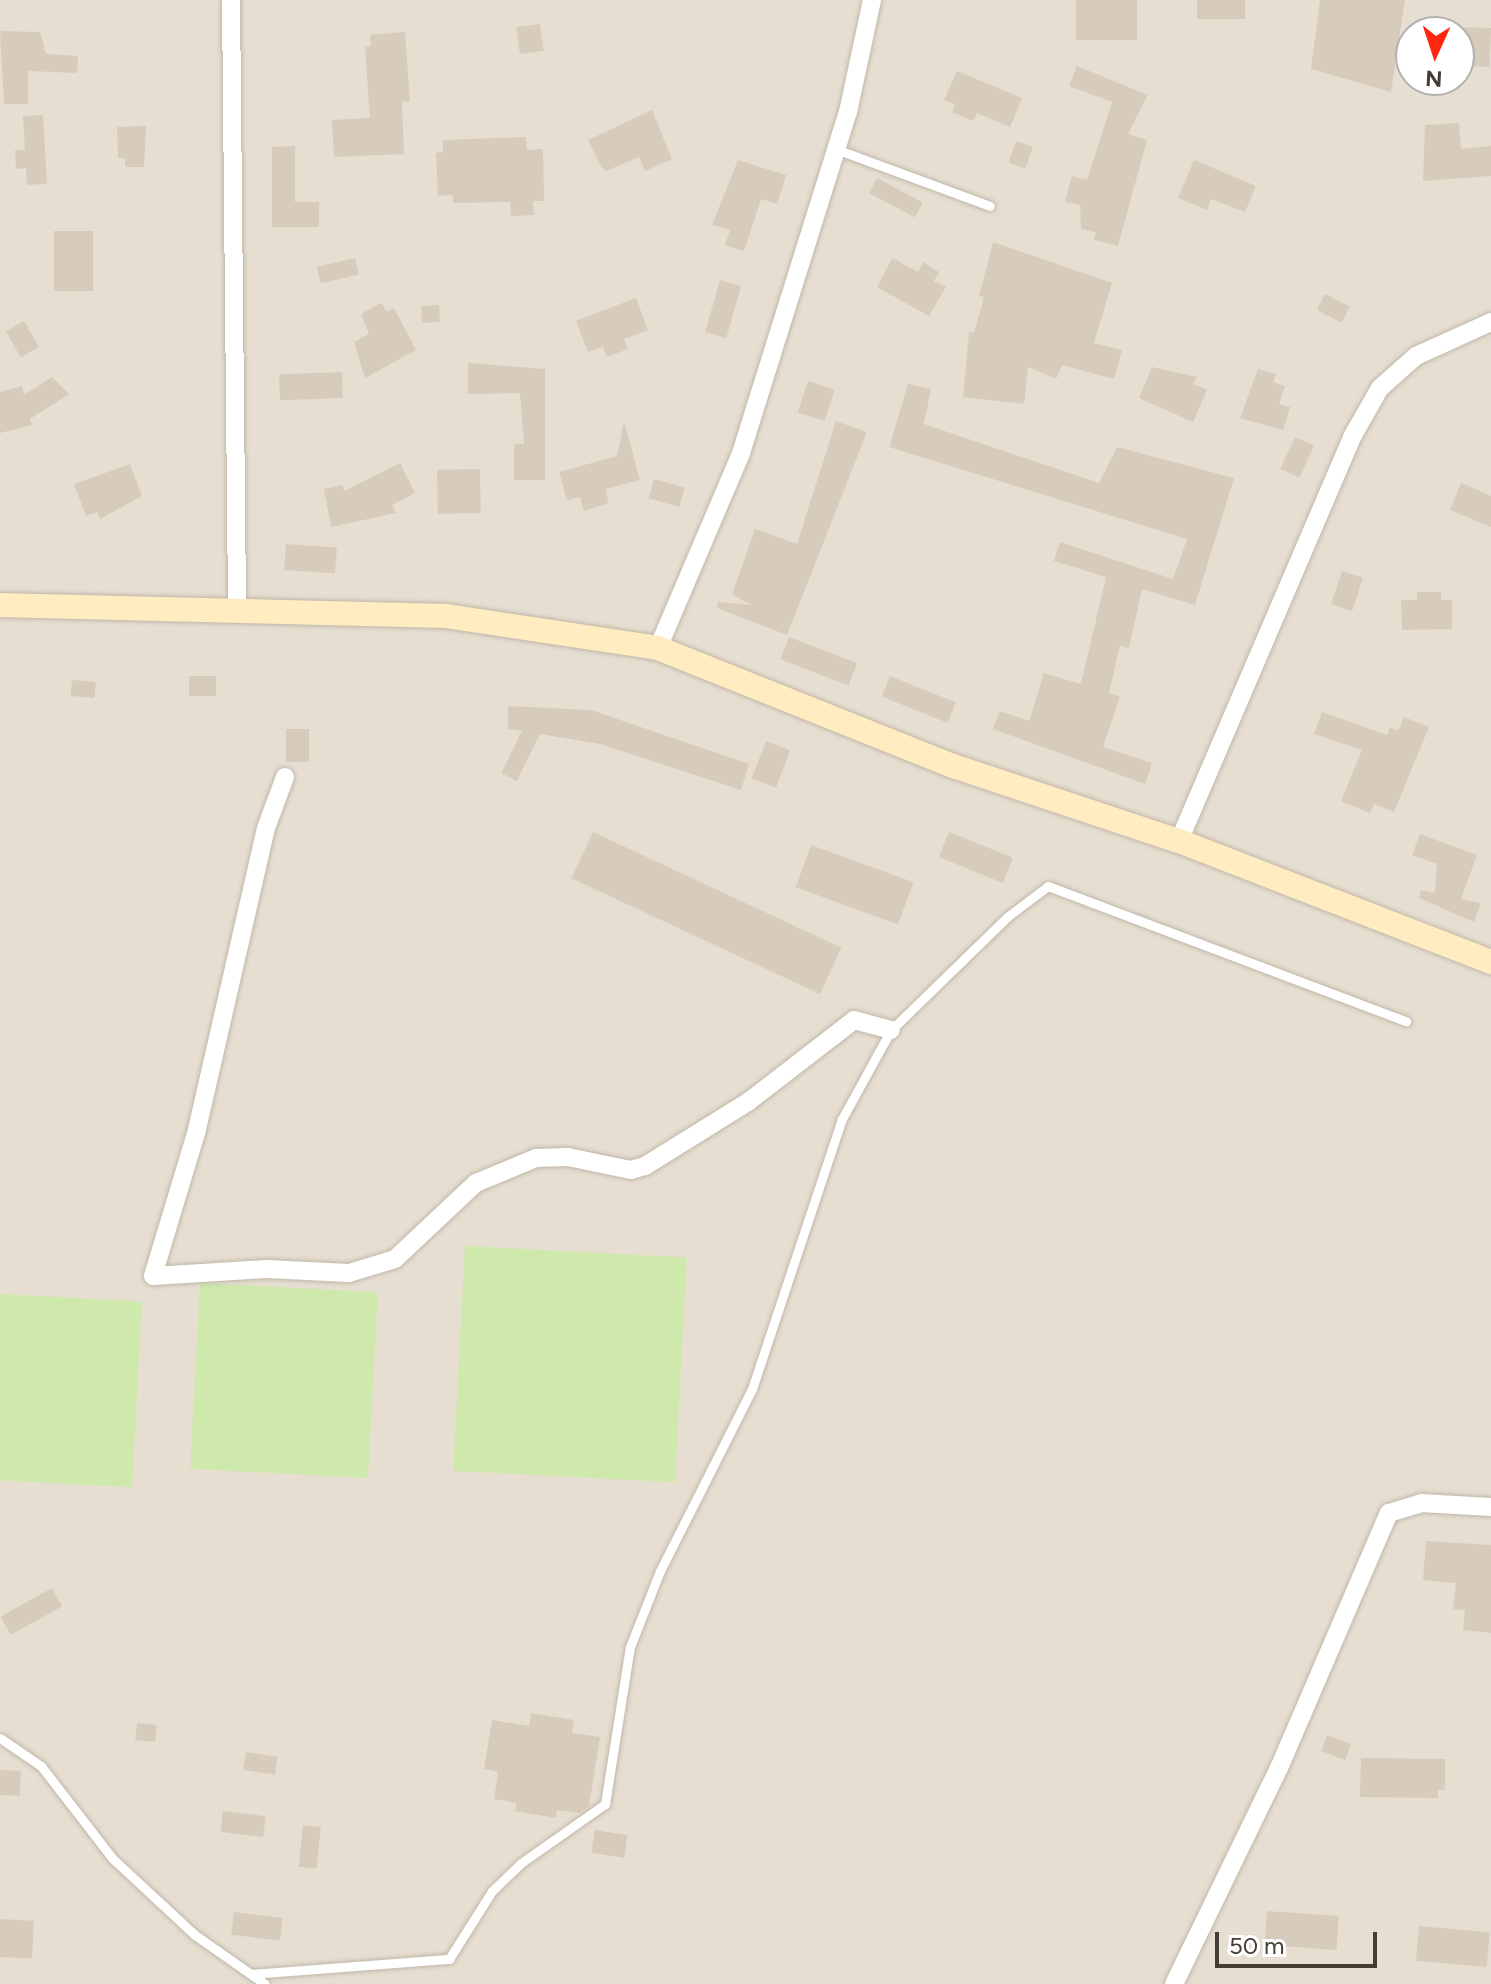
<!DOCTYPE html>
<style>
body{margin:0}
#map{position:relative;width:1491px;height:1984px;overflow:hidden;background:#f2ede4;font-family:Figtree,sans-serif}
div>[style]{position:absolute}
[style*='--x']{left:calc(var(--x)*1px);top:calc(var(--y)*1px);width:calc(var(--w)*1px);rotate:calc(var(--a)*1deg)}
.residential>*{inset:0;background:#e6dfd1}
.green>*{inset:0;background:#cfe8ab;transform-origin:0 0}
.building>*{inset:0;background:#d7cbbc;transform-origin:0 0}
.roads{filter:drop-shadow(0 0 2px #c1b7a9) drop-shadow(0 0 2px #c1b7a9)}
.lane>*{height:9px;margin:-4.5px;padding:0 4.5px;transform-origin:4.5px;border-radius:4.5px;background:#fff}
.street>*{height:18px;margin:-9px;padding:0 9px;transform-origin:9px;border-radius:9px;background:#fff}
.secondary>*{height:24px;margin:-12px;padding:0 12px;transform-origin:12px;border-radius:12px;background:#ffedc1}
span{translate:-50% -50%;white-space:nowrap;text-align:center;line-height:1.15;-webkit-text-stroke:8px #fff;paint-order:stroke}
.north{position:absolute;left:1395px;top:16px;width:80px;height:80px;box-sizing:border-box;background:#fff;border:2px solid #b4b1ad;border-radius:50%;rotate:183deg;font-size:22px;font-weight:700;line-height:32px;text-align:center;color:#443d33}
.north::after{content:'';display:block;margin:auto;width:28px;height:36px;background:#ff280e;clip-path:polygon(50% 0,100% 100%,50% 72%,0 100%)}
.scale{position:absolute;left:1215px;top:1932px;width:162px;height:36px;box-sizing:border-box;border:4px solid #443d33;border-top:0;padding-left:10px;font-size:24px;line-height:28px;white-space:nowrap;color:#443d33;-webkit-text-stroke:6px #fff;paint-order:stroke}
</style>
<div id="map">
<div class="residential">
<i style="clip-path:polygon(evenodd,0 0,1491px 0,1491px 1984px,0 1984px,0 0,1411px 32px,1459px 32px,1459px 80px,1411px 80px,1411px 32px)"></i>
</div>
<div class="green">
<i style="left:465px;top:1246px;width:222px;height:225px;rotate:3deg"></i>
<i style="left:200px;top:1283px;width:178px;height:186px;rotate:3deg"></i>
<i style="left:0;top:1294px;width:142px;height:186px;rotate:3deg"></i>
</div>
<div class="building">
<i style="left:1076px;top:0;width:61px;height:40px"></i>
<i style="left:1197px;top:0;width:48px;height:19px"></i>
<i style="clip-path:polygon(1320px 0,1405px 0,1391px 92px,1311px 69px)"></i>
<i style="left:540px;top:24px;width:27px;height:24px;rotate:82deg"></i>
<i style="left:1459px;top:27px;width:32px;height:39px;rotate:2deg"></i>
<i style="clip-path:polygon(0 31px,40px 32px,46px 54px,78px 56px,77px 73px,28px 71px,28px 104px,4px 104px)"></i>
<i style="clip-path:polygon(405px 32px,410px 101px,402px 102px,404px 154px,334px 157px,332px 120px,370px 118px,365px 47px,371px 46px,370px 35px)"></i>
<i style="clip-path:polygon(1077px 66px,1148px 95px,1128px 134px,1147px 140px,1118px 246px,1094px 240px,1096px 232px,1081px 229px,1080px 205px,1065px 202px,1072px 176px,1087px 180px,1112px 102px,1069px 86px)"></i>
<i style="clip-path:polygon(957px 71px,1022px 98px,1010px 127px,977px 113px,973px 121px,952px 112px,955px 104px,944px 100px)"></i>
<i style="clip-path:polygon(652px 110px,672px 159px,645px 171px,639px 157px,606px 171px,601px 167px,588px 140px)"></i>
<i style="clip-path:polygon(43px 115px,47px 184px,27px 185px,26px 168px,16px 169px,15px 150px,25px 150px,23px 116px)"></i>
<i style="clip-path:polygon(1459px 123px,1461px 149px,1491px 146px,1491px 176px,1423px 181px,1425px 125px)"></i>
<i style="clip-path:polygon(146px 126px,144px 167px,125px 167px,125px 158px,118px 158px,117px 127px)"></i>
<i style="clip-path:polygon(526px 137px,527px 150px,543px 149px,544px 201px,533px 201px,534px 215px,511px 216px,510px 202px,453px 203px,453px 195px,438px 196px,436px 153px,443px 152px,443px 140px)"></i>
<i style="left:1016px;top:141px;width:18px;height:23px;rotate:19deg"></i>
<i style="clip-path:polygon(295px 146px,295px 202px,319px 202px,319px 227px,272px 227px,272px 147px)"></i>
<i style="clip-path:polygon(738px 160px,786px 175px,777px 204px,761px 199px,744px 251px,725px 245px,730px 230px,712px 225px)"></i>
<i style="clip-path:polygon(1194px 160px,1256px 186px,1245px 212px,1211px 199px,1207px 210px,1178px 198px)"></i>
<i style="left:877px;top:178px;width:52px;height:17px;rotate:28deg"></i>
<i style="left:54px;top:231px;width:39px;height:60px"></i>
<i style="clip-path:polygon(993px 242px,1112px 283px,1094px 343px,1122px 350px,1114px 379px,1062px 365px,1056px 379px,1028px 367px,1024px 404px,963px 397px,969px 332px,974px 333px,984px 297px,979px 296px)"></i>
<i style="left:355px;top:258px;width:17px;height:39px;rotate:77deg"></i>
<i style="clip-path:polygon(892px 258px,918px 272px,923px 262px,939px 272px,934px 281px,946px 287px,929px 316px,877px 287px)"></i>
<i style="left:720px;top:280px;width:22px;height:54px;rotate:16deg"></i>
<i style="left:1325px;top:294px;width:28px;height:18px;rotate:27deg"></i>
<i style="clip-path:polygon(636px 298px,648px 330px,624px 339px,628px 349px,607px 357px,603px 347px,588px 352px,576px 321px)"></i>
<i style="clip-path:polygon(381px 303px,387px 312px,394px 308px,416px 350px,365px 378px,354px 342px,369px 334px,361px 314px)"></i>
<i style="left:439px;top:305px;width:17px;height:18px;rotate:87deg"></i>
<i style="left:24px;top:321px;width:30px;height:21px;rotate:60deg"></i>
<i style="clip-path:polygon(468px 363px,545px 369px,545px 480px,514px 480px,514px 444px,524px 444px,520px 393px,468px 394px)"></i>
<i style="clip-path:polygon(1152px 367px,1197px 377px,1193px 384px,1207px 390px,1193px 422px,1139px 398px)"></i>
<i style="clip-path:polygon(1258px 369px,1276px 374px,1273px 382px,1285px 386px,1279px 404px,1290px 407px,1283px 430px,1240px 418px)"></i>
<i style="left:342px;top:372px;width:26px;height:63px;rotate:88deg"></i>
<i style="clip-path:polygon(52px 377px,69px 394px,30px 419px,32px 425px,0 433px,0 392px,22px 386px,24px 395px)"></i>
<i style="left:808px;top:381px;width:28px;height:33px;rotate:18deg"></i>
<i style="clip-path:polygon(908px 384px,931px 389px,924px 424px,1099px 483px,1117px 447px,1234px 478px,1195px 605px,1142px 589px,1129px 648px,1120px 646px,1109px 693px,1120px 697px,1103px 747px,1152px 763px,1145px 784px,993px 729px,1000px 711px,1029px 721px,1044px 673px,1081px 684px,1106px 577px,1054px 561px,1060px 542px,1173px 579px,1187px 539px,889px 447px)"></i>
<i style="clip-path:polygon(624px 421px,640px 480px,605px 489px,609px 503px,584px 511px,580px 497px,567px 500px,559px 472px,617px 456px)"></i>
<i style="clip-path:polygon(836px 421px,867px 432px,787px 635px,717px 608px,718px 602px,751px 605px,732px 594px,755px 529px,797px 544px)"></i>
<i style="left:1295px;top:437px;width:21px;height:35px;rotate:25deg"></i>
<i style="clip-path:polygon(400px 463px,415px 493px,392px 505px,396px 513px,331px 527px,324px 489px,343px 485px,344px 491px)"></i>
<i style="clip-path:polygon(130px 464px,142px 496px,100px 519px,97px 512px,86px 516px,74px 484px)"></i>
<i style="left:480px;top:469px;width:44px;height:43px;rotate:89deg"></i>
<i style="left:654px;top:479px;width:32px;height:20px;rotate:16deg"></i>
<i style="clip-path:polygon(1461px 483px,1491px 496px,1491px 527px,1450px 510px)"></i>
<i style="left:286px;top:544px;width:51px;height:26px;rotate:4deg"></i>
<i style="left:1342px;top:571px;width:22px;height:35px;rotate:18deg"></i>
<i style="clip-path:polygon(1417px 592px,1441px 592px,1441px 600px,1452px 600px,1452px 629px,1402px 630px,1401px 600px,1417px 600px)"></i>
<i style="left:789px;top:637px;width:73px;height:24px;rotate:21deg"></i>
<i style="left:189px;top:676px;width:27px;height:20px"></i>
<i style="left:890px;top:676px;width:71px;height:22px;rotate:22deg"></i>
<i style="left:72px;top:680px;width:24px;height:16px;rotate:5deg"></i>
<i style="clip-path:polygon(508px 706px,591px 710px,749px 764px,741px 790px,600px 744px,540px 734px,517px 781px,501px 773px,522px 731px,508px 729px)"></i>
<i style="clip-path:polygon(1322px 712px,1387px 735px,1390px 727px,1398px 731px,1404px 717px,1429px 727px,1394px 812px,1374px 804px,1370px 813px,1341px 801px,1362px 750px,1314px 734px)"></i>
<i style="left:286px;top:729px;width:23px;height:33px"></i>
<i style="left:766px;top:741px;width:26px;height:40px;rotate:21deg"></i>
<i style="left:593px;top:832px;width:274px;height:51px;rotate:25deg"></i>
<i style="left:949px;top:832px;width:69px;height:27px;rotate:22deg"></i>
<i style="clip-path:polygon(1420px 834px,1477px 855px,1461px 899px,1481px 903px,1474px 922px,1419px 898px,1421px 890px,1435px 893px,1437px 864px,1412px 855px)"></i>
<i style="left:811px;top:845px;width:109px;height:45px;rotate:20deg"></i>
<i style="clip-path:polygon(1426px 1541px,1491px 1545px,1491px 1633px,1463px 1630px,1465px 1610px,1453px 1609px,1456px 1583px,1423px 1580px)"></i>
<i style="left:52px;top:1588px;width:21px;height:59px;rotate:61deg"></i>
<i style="clip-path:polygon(531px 1713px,574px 1720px,572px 1733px,600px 1737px,589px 1806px,579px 1813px,557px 1810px,556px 1818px,515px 1811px,517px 1803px,494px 1799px,498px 1772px,484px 1769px,492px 1720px,529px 1726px)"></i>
<i style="left:137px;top:1723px;width:20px;height:17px;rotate:6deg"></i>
<i style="left:1327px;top:1735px;width:26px;height:17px;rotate:21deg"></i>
<i style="left:246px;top:1752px;width:32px;height:18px;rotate:9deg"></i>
<i style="clip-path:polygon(1361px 1758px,1445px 1759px,1445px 1790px,1438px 1790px,1438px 1798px,1360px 1797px)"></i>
<i style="left:0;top:1770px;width:21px;height:25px;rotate:3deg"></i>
<i style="left:223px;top:1811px;width:43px;height:21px;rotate:7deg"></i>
<i style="left:303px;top:1825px;width:18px;height:42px;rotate:6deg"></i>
<i style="left:595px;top:1830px;width:33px;height:23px;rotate:9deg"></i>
<i style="left:1267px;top:1911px;width:72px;height:34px;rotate:4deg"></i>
<i style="left:234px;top:1912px;width:49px;height:23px;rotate:7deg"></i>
<i style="left:0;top:1919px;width:34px;height:38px;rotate:3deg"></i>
<i style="left:1419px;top:1926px;width:71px;height:35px;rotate:5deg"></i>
</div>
<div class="roads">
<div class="lane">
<i style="--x:836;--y:149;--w:164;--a:20.3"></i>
<i style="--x:0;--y:1738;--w:50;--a:34.3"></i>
<i style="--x:41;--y:1766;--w:116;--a:52.3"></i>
<i style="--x:112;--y:1858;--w:113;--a:42.9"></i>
<i style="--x:195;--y:1935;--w:85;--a:35"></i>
<i style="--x:252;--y:1974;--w:198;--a:-4.4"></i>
<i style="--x:449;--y:1959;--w:80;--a:-57.7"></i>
<i style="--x:492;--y:1891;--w:40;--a:-44"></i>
<i style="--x:521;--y:1863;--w:103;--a:-35.1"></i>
<i style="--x:605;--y:1804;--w:159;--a:-81"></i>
<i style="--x:630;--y:1647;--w:82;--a:-68.5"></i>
<i style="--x:660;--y:1571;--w:204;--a:-63.2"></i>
<i style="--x:752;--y:1389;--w:285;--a:-71.6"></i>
<i style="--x:842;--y:1119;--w:102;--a:-61.2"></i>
<i style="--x:891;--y:1030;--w:162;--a:-44.2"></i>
<i style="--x:1007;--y:917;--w:51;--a:-37.1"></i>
<i style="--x:1048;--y:886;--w:383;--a:20.7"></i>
</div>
<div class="street">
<i style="--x:231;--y:0;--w:608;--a:89.43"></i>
<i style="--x:658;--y:648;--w:212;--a:-66.9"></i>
<i style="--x:741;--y:453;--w:357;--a:-72.6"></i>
<i style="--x:848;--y:112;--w:115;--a:-77.9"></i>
<i style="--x:285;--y:777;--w:54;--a:110.4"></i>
<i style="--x:266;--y:828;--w:310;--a:102.9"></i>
<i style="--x:197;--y:1130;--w:152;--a:106.8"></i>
<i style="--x:153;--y:1276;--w:113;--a:-3.5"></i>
<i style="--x:266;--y:1269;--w:83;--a:2.8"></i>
<i style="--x:349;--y:1273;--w:48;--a:-16.9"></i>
<i style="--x:395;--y:1259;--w:111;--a:-43.2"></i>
<i style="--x:476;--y:1183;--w:65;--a:-22.6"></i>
<i style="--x:536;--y:1158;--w:32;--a:-2"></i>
<i style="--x:568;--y:1157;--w:64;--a:11.7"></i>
<i style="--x:631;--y:1170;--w:15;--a:-16"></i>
<i style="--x:645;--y:1166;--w:121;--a:-31.9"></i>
<i style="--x:748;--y:1102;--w:134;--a:-37.7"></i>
<i style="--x:854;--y:1020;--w:38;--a:15"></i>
<i style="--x:1179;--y:841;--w:439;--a:-66.8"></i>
<i style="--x:1352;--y:437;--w:56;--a:-60.3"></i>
<i style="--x:1380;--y:388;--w:48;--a:-41.6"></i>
<i style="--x:1416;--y:356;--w:82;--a:-24.4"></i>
<i style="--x:1174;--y:1984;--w:240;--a:-64.1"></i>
<i style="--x:1279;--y:1768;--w:278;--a:-66.7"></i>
<i style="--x:1389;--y:1513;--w:34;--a:-17"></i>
<i style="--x:1421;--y:1503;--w:70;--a:3.3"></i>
</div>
<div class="secondary">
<i style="--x:0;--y:605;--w:445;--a:1.4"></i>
<i style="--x:445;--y:616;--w:215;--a:8.5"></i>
<i style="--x:658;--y:648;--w:318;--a:21.8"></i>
<i style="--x:953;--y:766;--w:238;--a:18.4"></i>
<i style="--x:1179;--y:841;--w:335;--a:21.2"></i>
</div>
</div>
<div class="north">N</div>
<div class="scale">50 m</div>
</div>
